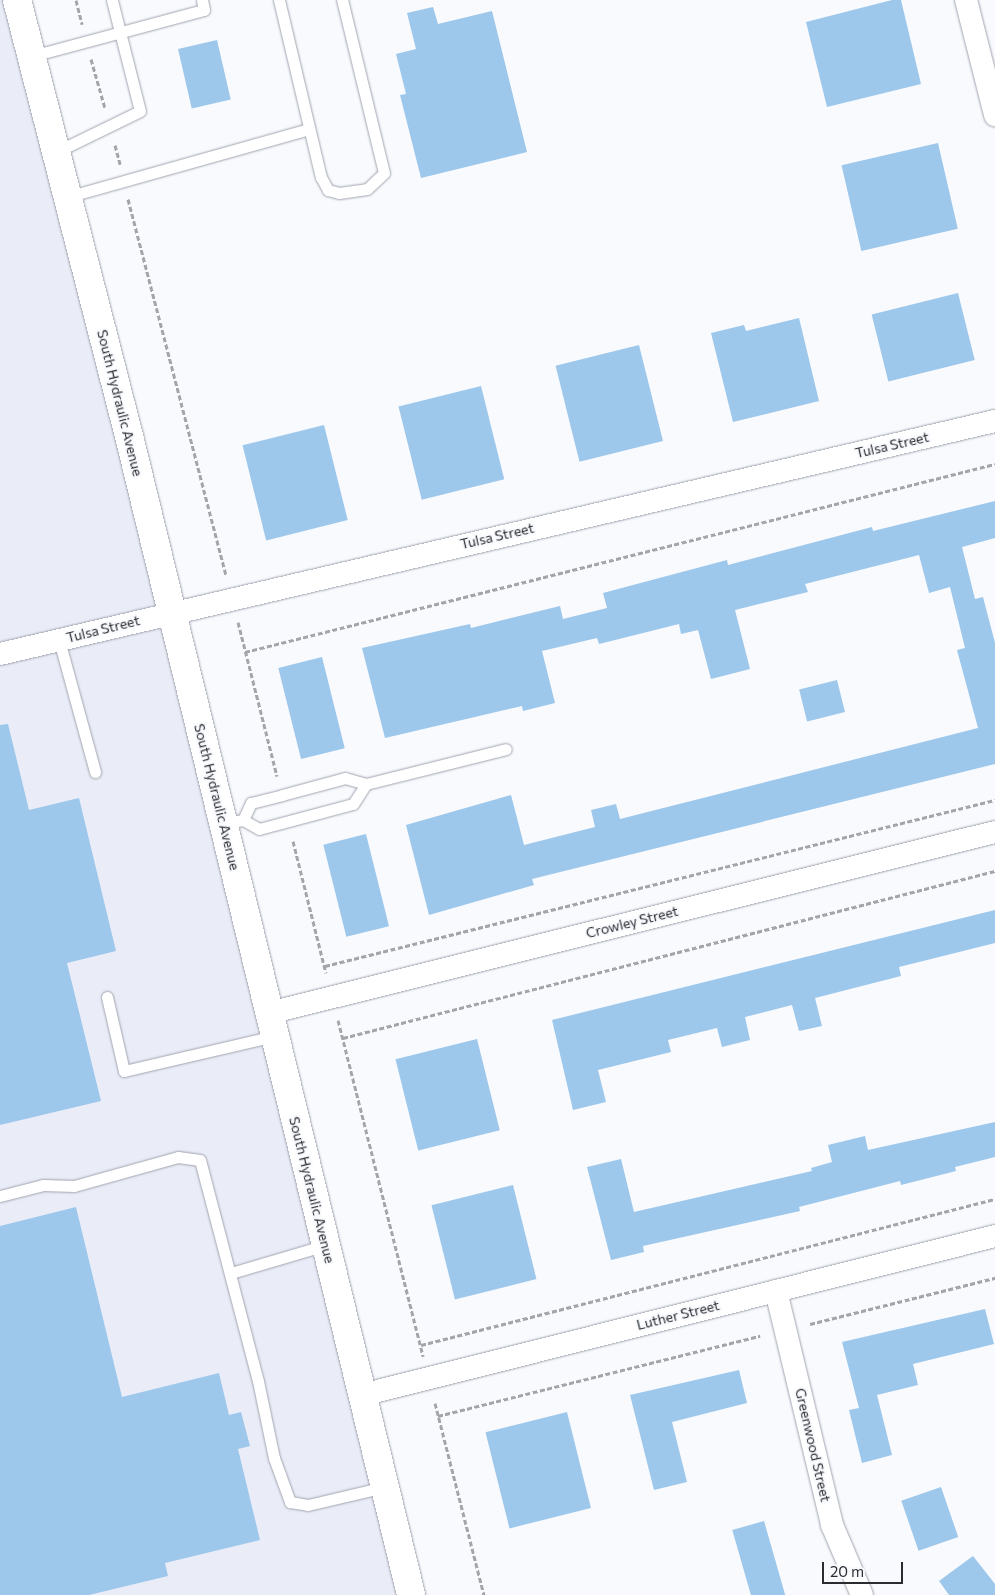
<!DOCTYPE html>
<style>
body{margin:0}
#map{position:relative;width:995px;height:1595px;overflow:hidden;background:#f8fafe;font-family:Commissioner,sans-serif}
div>[style]{position:absolute}
.built>*{inset:0;background:#eaedf8}
.building>*{inset:0;background:#9dc7eb;transform-origin:0 0}
.path>*{height:3px;margin-top:-1.5px;transform-origin:0;background:repeating-linear-gradient(90deg,#a3a5a9 0 5px,transparent 0 7.5px)}
.roads{filter:drop-shadow(0 0 1px #a1a4af) drop-shadow(0 0 1px #a1a4af)}
.lane>*{height:11px;margin:-5.5px;padding:0 5.5px;transform-origin:5.5px;border-radius:5.5px;background:#fff}
.street>*{height:22px;margin:-11px;padding:0 11px;transform-origin:11px;border-radius:11px;background:#fff}
.secondary>*{height:28px;margin:-14px;padding:0 14px;transform-origin:14px;border-radius:14px;background:#fff}
span{translate:-50% -50%;white-space:nowrap;text-align:center;line-height:1.15;-webkit-text-stroke:4px #f8fafe;paint-order:stroke}
.street-label{font-size:14px;color:#2a2c30}
.scale{position:absolute;left:822px;top:1562px;width:81px;height:22px;box-sizing:border-box;border:2px solid #2a2c30;border-top:0;padding-left:6px;font-size:15px;line-height:18px;white-space:nowrap;color:#2a2c30;-webkit-text-stroke:4px #f8fafe;paint-order:stroke}
</style>
<div id="map">
<div class="built">
<i style="clip-path:polygon(0 0,18px 0,415px 1595px,0 1595px)"></i>
</div>
<div class="building">
<i style="clip-path:polygon(892px 0,901px 0,921px 84px,827px 107px,806px 22px)"></i>
<i style="clip-path:polygon(433px 7px,438px 24px,492px 11px,527px 152px,421px 178px,400px 95px,406px 94px,396px 54px,416px 49px,407px 13px)"></i>
<i style="left:217px;top:40px;width:61px;height:40px;rotate:77deg"></i>
<i style="left:938px;top:143px;width:88px;height:99px;rotate:77deg"></i>
<i style="left:958px;top:293px;width:69px;height:89px;rotate:76deg"></i>
<i style="clip-path:polygon(799px 318px,819px 401px,733px 422px,711px 333px,744px 325px,746px 331px)"></i>
<i style="left:639px;top:345px;width:99px;height:86px;rotate:76deg"></i>
<i style="left:481px;top:386px;width:96px;height:85px;rotate:76deg"></i>
<i style="left:324px;top:425px;width:98px;height:84px;rotate:76deg"></i>
<i style="clip-path:polygon(995px 501px,995px 538px,962px 547px,975px 599px,983px 597px,995px 643px,995px 764px,532px 879px,534px 885px,429px 915px,406px 825px,511px 795px,524px 845px,595px 827px,591px 810px,616px 804px,620px 819px,978px 728px,957px 650px,965px 648px,950px 587px,929px 593px,919px 555px,805px 584px,808px 592px,735px 610px,750px 669px,711px 679px,698px 630px,681px 634px,679px 624px,599px 644px,597px 638px,542px 651px,555px 703px,523px 711px,522px 706px,385px 738px,362px 648px,470px 624px,471px 628px,560px 606px,563px 619px,607px 608px,603px 593px,727px 560px,728px 565px,872px 527px,873px 531px)"></i>
<i style="left:322px;top:657px;width:94px;height:45px;rotate:76deg"></i>
<i style="left:837px;top:680px;width:33px;height:39px;rotate:76deg"></i>
<i style="clip-path:polygon(8px 724px,29px 810px,79px 798px,116px 951px,67px 963px,101px 1101px,0 1125px,0 725px)"></i>
<i style="left:366px;top:834px;width:95px;height:44px;rotate:76deg"></i>
<i style="clip-path:polygon(995px 910px,995px 943px,899px 967px,901px 976px,815px 998px,822px 1026px,799px 1031px,792px 1005px,745px 1017px,750px 1040px,722px 1047px,717px 1028px,668px 1040px,671px 1052px,598px 1070px,606px 1102px,573px 1110px,552px 1020px)"></i>
<i style="left:477px;top:1039px;width:94px;height:84px;rotate:76deg"></i>
<i style="clip-path:polygon(995px 1122px,995px 1157px,955px 1167px,956px 1171px,901px 1185px,900px 1181px,799px 1207px,800px 1211px,643px 1246px,644px 1252px,611px 1260px,587px 1167px,621px 1159px,634px 1212px,812px 1171px,811px 1168px,832px 1162px,828px 1145px,865px 1136px,868px 1150px)"></i>
<i style="left:513px;top:1185px;width:97px;height:84px;rotate:76deg"></i>
<i style="clip-path:polygon(76px 1207px,122px 1397px,219px 1373px,229px 1415px,241px 1412px,250px 1446px,238px 1449px,260px 1540px,165px 1563px,168px 1576px,89px 1595px,0 1595px,0 1226px)"></i>
<i style="clip-path:polygon(985px 1309px,994px 1344px,913px 1364px,918px 1385px,877px 1395px,892px 1455px,862px 1463px,849px 1410px,859px 1408px,842px 1342px)"></i>
<i style="clip-path:polygon(739px 1370px,747px 1403px,672px 1422px,687px 1482px,654px 1490px,630px 1395px)"></i>
<i style="left:567px;top:1412px;width:99px;height:84px;rotate:76deg"></i>
<i style="left:941px;top:1487px;width:53px;height:42px;rotate:71deg"></i>
<i style="left:764px;top:1521px;width:77px;height:33px;rotate:74deg"></i>
<i style="clip-path:polygon(973px 1556px,995px 1584px,995px 1595px,949px 1595px,939px 1581px)"></i>
</div>
<div class="path">
<i style="left:76px;top:0;width:25px;rotate:76deg"></i>
<i style="left:91px;top:59px;width:51px;rotate:74.1deg"></i>
<i style="left:115px;top:145px;width:20px;rotate:75deg"></i>
<i style="left:128px;top:199px;width:389px;rotate:75.4deg"></i>
<i style="left:238px;top:622px;width:159px;rotate:75.8deg"></i>
<i style="left:245px;top:652px;width:773px;rotate:-14.07deg"></i>
<i style="left:293px;top:841px;width:136px;rotate:76deg"></i>
<i style="left:325px;top:966px;width:690px;rotate:-13.92deg"></i>
<i style="left:338px;top:1020px;width:347px;rotate:75.8deg"></i>
<i style="left:343px;top:1038px;width:673px;rotate:-14.37deg"></i>
<i style="left:810px;top:1324px;width:191px;rotate:-14deg"></i>
<i style="left:421px;top:1345px;width:592px;rotate:-14.27deg"></i>
<i style="left:435px;top:1403px;width:198px;rotate:75.7deg"></i>
<i style="left:438px;top:1416px;width:332px;rotate:-14deg"></i>
</div>
<div class="roads">
<div class="lane">
<i style="left:279px;top:0;width:182px;rotate:76.7deg"></i>
<i style="left:321px;top:177px;width:15px;rotate:62deg"></i>
<i style="left:328px;top:190px;width:11px;rotate:15deg"></i>
<i style="left:339px;top:193px;width:28px;rotate:-8deg"></i>
<i style="left:367px;top:189px;width:23px;rotate:-43deg"></i>
<i style="left:384px;top:173px;width:178px;rotate:-103.6deg"></i>
<i style="left:32px;top:56px;width:178px;rotate:-15deg"></i>
<i style="left:204px;top:10px;width:10px;rotate:-101deg"></i>
<i style="left:56px;top:152px;width:93px;rotate:-26deg"></i>
<i style="left:140px;top:111px;width:114px;rotate:-104.2deg"></i>
<i style="left:67px;top:197px;width:251px;rotate:-15.7deg"></i>
<i style="left:59px;top:640px;width:137px;rotate:74.7deg"></i>
<i style="left:243px;top:820px;width:19px;rotate:-65deg"></i>
<i style="left:251px;top:803px;width:32px;rotate:-14deg"></i>
<i style="left:282px;top:795px;width:65px;rotate:-15.1deg"></i>
<i style="left:345px;top:778px;width:22px;rotate:16deg"></i>
<i style="left:366px;top:784px;width:144px;rotate:-14deg"></i>
<i style="left:237px;top:821px;width:6px;rotate:-9deg"></i>
<i style="left:243px;top:820px;width:18px;rotate:29deg"></i>
<i style="left:259px;top:829px;width:97px;rotate:-14.9deg"></i>
<i style="left:353px;top:804px;width:24px;rotate:-57deg"></i>
<i style="left:107px;top:997px;width:76px;rotate:77.1deg"></i>
<i style="left:124px;top:1071px;width:155px;rotate:-13.1deg"></i>
<i style="left:0;top:1196px;width:44px;rotate:-14.3deg"></i>
<i style="left:43px;top:1185px;width:31px;rotate:2deg"></i>
<i style="left:74px;top:1186px;width:108px;rotate:-15.6deg"></i>
<i style="left:178px;top:1157px;width:22px;rotate:8deg"></i>
<i style="left:200px;top:1160px;width:228px;rotate:75.3deg"></i>
<i style="left:258px;top:1381px;width:79px;rotate:78.3deg"></i>
<i style="left:274px;top:1458px;width:47px;rotate:70deg"></i>
<i style="left:290px;top:1502px;width:18px;rotate:9deg"></i>
<i style="left:308px;top:1505px;width:78px;rotate:-13.3deg"></i>
<i style="left:231px;top:1273px;width:99px;rotate:-16.4deg"></i>
</div>
<div class="street">
<i style="left:966px;top:0;width:119px;rotate:75.8deg"></i>
<i style="left:0;top:654px;width:1022px;rotate:-13.18deg"></i>
<i style="left:269px;top:1013px;width:748px;rotate:-14deg"></i>
<i style="left:776px;top:1291px;width:241px;rotate:76.5deg"></i>
<i style="left:832px;top:1525px;width:76px;rotate:66.8deg"></i>
<i style="left:362px;top:1395px;width:653px;rotate:-14.1deg"></i>
</div>
<div class="secondary">
<i style="left:17px;top:0;width:450px;rotate:75.6deg"></i>
<i style="left:129px;top:436px;width:1193px;rotate:76.32deg"></i>
</div>
</div>
<div class="street-label">
<span style="left:120px;top:403px;rotate:76deg">South Hydraulic Avenue</span>
<span style="left:892px;top:445px;rotate:-13deg">Tulsa Street</span>
<span style="left:497px;top:536px;rotate:-13deg">Tulsa Street</span>
<span style="left:103px;top:629px;rotate:-14deg">Tulsa Street</span>
<span style="left:217px;top:797px;rotate:76deg">South Hydraulic Avenue</span>
<span style="left:632px;top:922px;rotate:-14deg">Crowley Street</span>
<span style="left:312px;top:1190px;rotate:76deg">South Hydraulic Avenue</span>
<span style="left:678px;top:1315px;rotate:-14deg">Luther Street</span>
<span style="left:813px;top:1445px;rotate:77deg">Greenwood Street</span>
</div>
<div class="scale">20 m</div>
</div>
